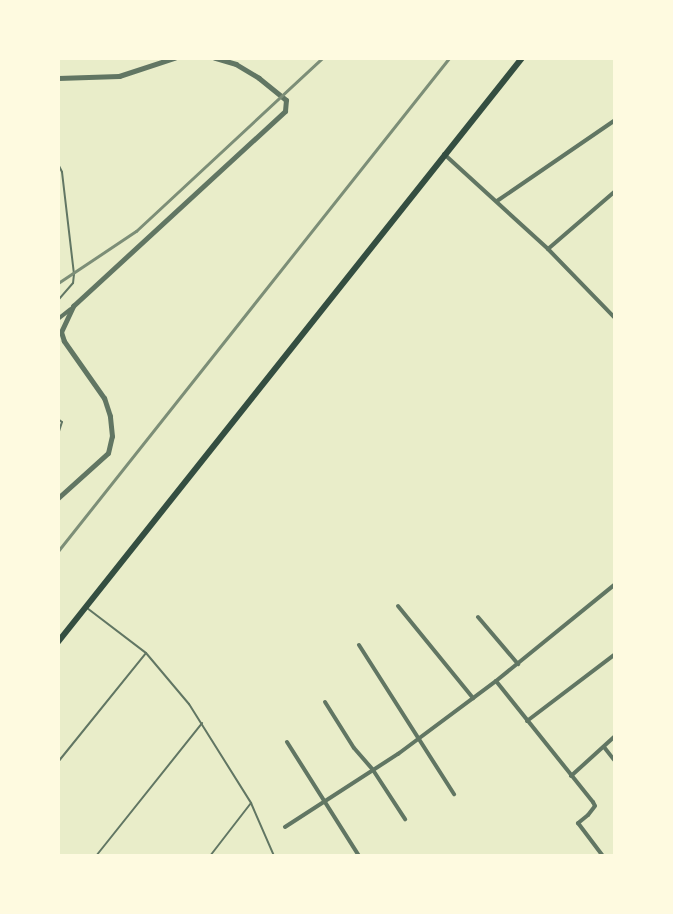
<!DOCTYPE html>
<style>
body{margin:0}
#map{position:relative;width:673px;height:914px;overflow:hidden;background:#e9edc9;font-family:"Source Sans 3",sans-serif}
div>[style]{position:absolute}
.service>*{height:2px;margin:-1px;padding:0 1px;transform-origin:1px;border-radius:1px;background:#617663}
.minor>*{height:4px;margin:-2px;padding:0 2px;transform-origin:2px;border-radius:2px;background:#617663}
.tertiary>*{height:5px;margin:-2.5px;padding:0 2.5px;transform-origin:2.5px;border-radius:2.5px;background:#617663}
.secondary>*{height:6px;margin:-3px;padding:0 3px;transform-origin:3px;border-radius:3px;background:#344e41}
.rail>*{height:3px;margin:-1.5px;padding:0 1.5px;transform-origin:1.5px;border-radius:1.5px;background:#7c8e77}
span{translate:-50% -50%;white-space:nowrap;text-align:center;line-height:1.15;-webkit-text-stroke:4.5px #fefae0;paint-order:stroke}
.frame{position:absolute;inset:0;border:60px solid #fefae0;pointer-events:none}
</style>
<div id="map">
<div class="service">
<i style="left:58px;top:164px;width:9px;rotate:63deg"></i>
<i style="left:62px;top:172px;width:103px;rotate:83.3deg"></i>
<i style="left:74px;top:274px;width:9px;rotate:96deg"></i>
<i style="left:73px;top:283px;width:23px;rotate:131deg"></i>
<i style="left:58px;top:419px;width:5px;rotate:37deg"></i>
<i style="left:62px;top:422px;width:13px;rotate:108deg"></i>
<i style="left:87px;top:608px;width:74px;rotate:37.3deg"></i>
<i style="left:146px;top:653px;width:67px;rotate:49.9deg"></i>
<i style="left:189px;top:704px;width:117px;rotate:57.9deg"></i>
<i style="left:251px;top:803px;width:58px;rotate:66.5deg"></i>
<i style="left:58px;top:762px;width:140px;rotate:-51.1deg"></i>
<i style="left:96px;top:856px;width:170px;rotate:-51.4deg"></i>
<i style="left:210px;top:856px;width:67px;rotate:-52.3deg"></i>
</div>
<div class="minor">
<i style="left:444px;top:154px;width:141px;rotate:42.4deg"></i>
<i style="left:548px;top:249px;width:95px;rotate:45.9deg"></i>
<i style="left:497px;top:201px;width:142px;rotate:-34.4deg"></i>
<i style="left:548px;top:249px;width:87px;rotate:-40.8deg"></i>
<i style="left:58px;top:319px;width:16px;rotate:-38deg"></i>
<i style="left:398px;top:606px;width:119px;rotate:50.8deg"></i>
<i style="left:478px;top:617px;width:62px;rotate:49.6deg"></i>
<i style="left:359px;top:645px;width:177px;rotate:57.5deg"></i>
<i style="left:496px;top:681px;width:155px;rotate:51.3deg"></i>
<i style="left:593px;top:802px;width:4px;rotate:63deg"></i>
<i style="left:595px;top:806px;width:11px;rotate:128deg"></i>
<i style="left:588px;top:815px;width:13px;rotate:141deg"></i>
<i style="left:578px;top:823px;width:41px;rotate:52.9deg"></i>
<i style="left:325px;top:702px;width:54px;rotate:57.8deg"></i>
<i style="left:354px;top:748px;width:29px;rotate:49deg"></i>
<i style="left:373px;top:770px;width:59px;rotate:56.9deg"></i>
<i style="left:527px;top:721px;width:109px;rotate:-37.2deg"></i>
<i style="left:287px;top:742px;width:135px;rotate:57.7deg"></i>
<i style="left:604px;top:747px;width:16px;rotate:52deg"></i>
<i style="left:571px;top:776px;width:58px;rotate:-42.2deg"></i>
<i style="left:285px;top:827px;width:135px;rotate:-32.9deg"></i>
<i style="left:398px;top:754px;width:122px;rotate:-36.7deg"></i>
<i style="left:496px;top:681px;width:152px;rotate:-39.1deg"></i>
</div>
<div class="tertiary">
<i style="left:58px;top:78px;width:61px;rotate:-1.9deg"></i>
<i style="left:119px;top:76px;width:58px;rotate:-18.1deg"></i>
<i style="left:58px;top:498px;width:67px;rotate:-42deg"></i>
<i style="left:108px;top:453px;width:17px;rotate:-77deg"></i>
<i style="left:112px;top:436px;width:20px;rotate:-96deg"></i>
<i style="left:110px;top:416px;width:19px;rotate:-108deg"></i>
<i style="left:104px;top:398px;width:70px;rotate:-125.1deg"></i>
<i style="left:64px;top:341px;width:9px;rotate:-108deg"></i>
<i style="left:61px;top:332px;width:29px;rotate:-65deg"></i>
<i style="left:73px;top:306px;width:288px;rotate:-42.6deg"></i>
<i style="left:285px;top:111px;width:11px;rotate:-85deg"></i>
<i style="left:286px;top:100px;width:35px;rotate:-141deg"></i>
<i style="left:259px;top:78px;width:27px;rotate:-149deg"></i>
<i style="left:236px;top:64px;width:22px;rotate:-164deg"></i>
</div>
<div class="secondary">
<i style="left:58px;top:642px;width:746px;rotate:-51.53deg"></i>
</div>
<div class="rail">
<i style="left:58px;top:283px;width:94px;rotate:-33.7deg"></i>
<i style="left:136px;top:231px;width:254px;rotate:-42.9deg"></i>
<i style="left:58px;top:551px;width:629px;rotate:-51.58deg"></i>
</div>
<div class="frame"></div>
</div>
